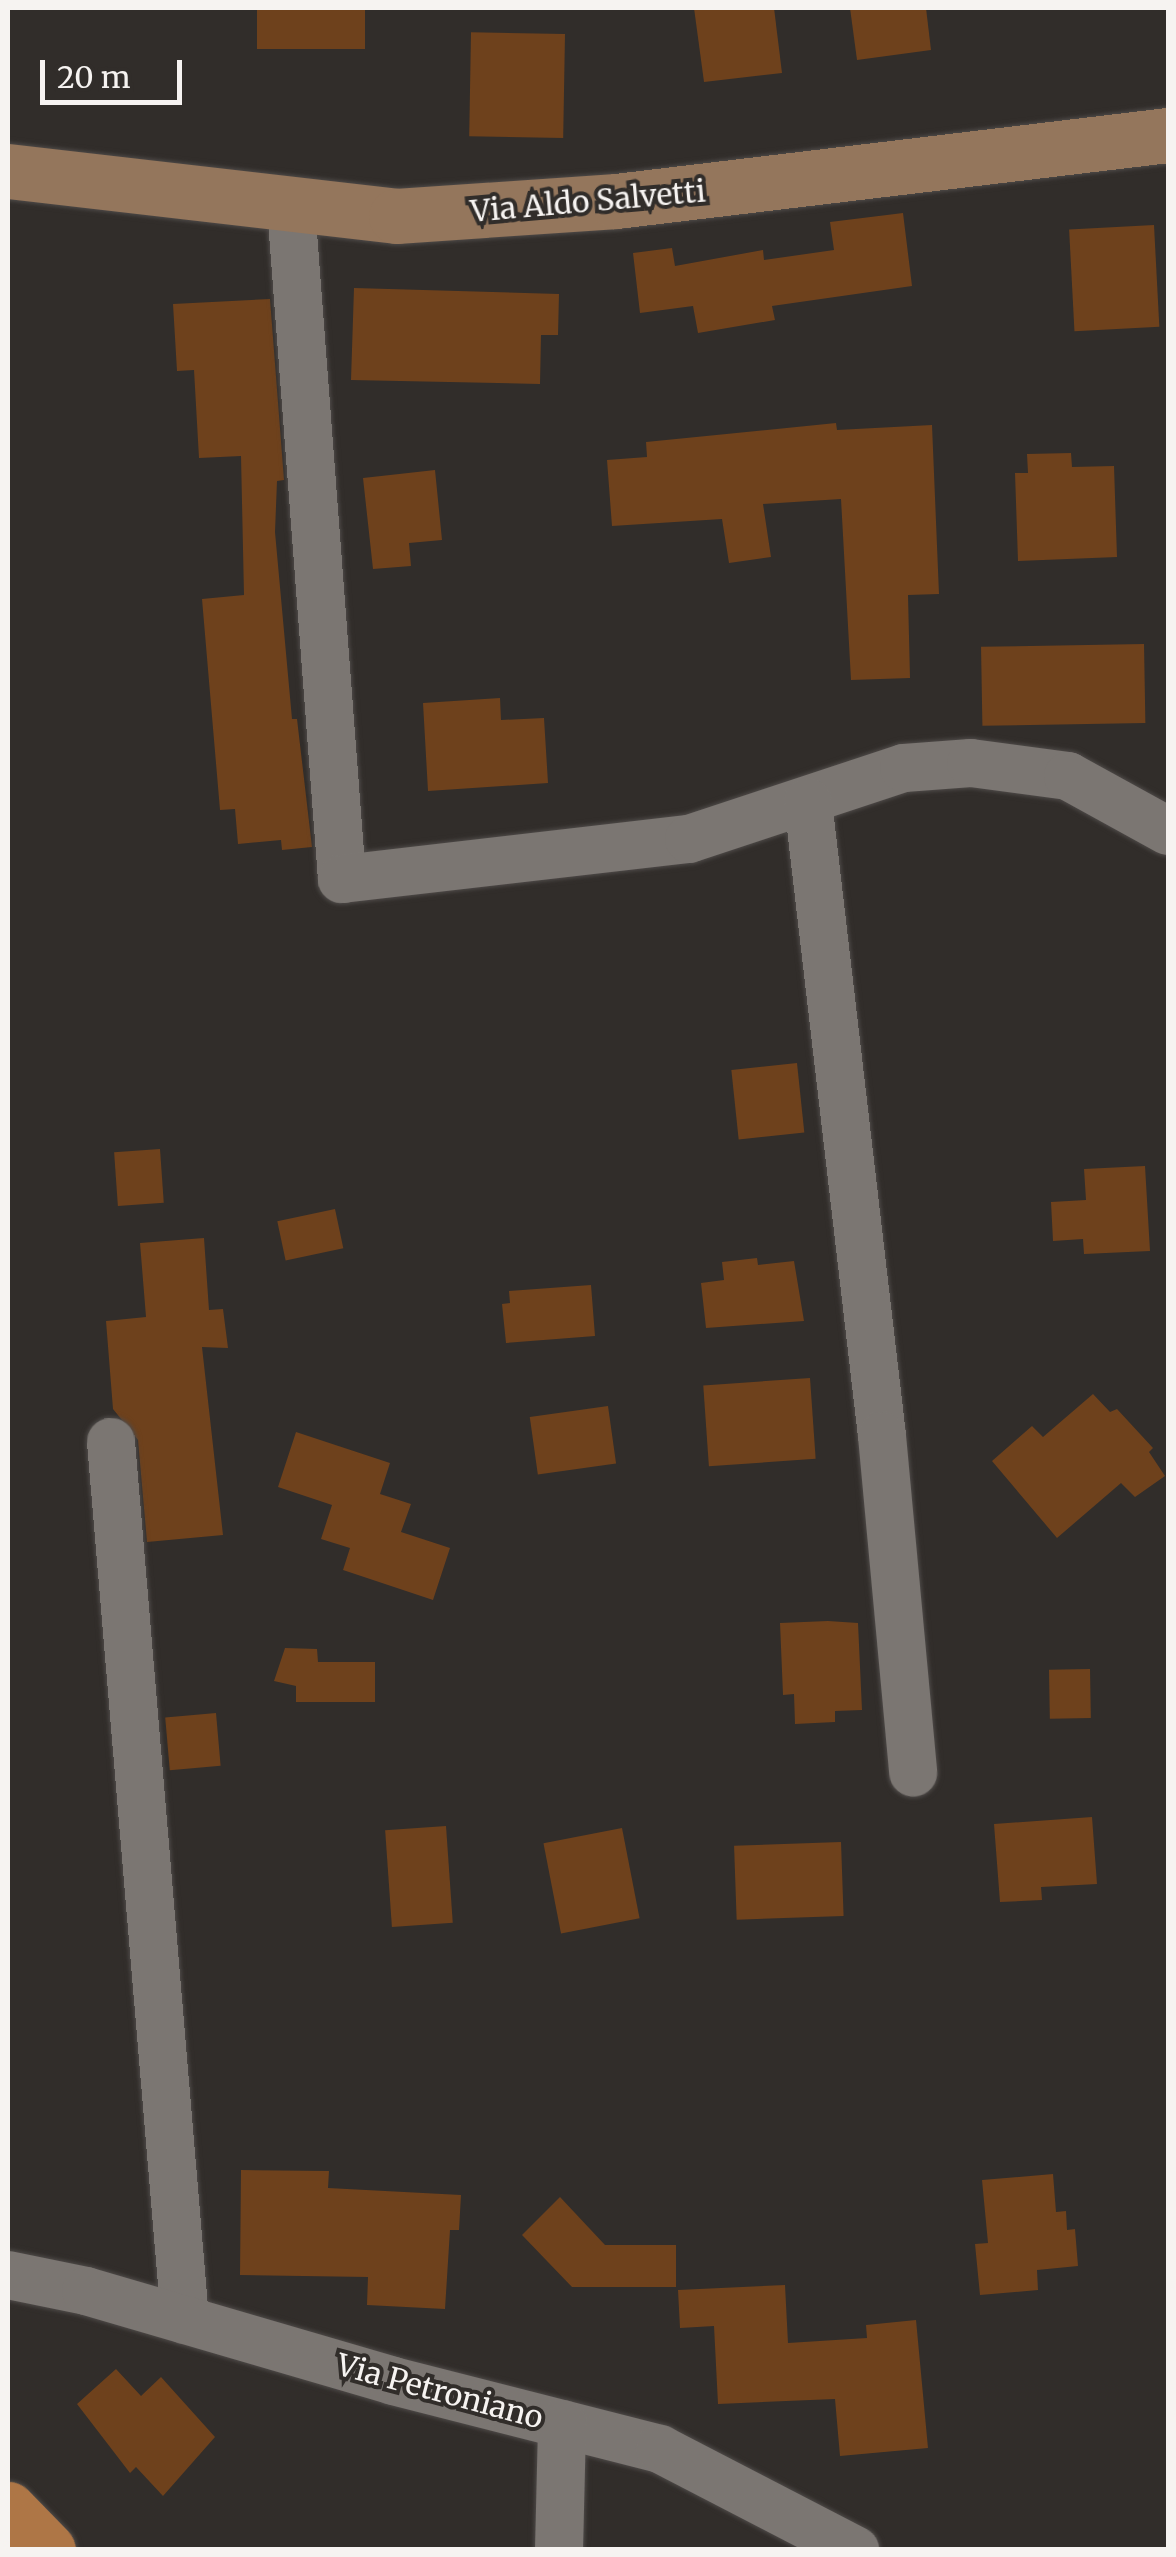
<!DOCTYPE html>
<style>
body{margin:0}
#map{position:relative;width:1176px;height:2557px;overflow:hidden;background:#312d2a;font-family:Merriweather,serif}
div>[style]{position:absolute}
.building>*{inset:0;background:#6e411c;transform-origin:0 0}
.roads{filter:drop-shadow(0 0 2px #4e4a48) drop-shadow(0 0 2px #4e4a48)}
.street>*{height:48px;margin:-24px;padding:0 24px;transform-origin:24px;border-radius:24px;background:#7b7672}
.secondary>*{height:55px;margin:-27.5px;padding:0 27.5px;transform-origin:27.5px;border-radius:27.5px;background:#94765c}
.primary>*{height:55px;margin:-27.5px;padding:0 27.5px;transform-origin:27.5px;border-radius:27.5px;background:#ae7646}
span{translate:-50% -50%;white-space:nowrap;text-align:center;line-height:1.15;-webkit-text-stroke:8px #312d2a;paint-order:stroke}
.street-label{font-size:30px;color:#f6f3f1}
.frame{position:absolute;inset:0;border:10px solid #f6f3f1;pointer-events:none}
.scale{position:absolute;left:40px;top:60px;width:142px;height:45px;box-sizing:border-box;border:5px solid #f6f3f1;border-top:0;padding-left:12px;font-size:30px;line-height:35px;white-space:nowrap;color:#f6f3f1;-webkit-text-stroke:8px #312d2a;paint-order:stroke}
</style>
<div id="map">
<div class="building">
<i style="left:257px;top:8px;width:108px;height:41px"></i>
<i style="clip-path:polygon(694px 8px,774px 8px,782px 73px,704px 82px)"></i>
<i style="clip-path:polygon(850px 8px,926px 8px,931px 50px,857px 60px)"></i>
<i style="left:565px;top:34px;width:104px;height:94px;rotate:91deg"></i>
<i style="clip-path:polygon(903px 213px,912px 286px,772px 306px,775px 320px,698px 333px,693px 306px,640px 313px,633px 253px,672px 248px,675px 266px,763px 250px,764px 260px,834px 250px,830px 222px)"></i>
<i style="left:1154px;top:225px;width:102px;height:85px;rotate:87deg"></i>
<i style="clip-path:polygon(354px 288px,559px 294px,558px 335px,541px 335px,540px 384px,351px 380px)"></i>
<i style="clip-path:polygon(270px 299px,284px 480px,277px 481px,275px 532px,292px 719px,297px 719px,312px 847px,282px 850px,281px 840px,238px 844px,235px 809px,220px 810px,202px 599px,244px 595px,241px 456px,199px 458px,194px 370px,177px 371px,173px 304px)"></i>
<i style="clip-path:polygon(836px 423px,837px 430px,932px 425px,939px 594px,908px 595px,910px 678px,851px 680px,841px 499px,763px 504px,771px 557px,729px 563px,722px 519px,612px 526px,607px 460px,647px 457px,646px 442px)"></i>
<i style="clip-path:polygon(1071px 453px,1072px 467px,1114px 466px,1117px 557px,1018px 561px,1015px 473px,1028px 473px,1027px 454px)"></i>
<i style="clip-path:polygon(435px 470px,442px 540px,409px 543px,411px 566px,373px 569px,363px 478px)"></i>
<i style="left:1144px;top:644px;width:79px;height:163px;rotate:89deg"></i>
<i style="clip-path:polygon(500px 698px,501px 720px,544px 718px,548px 783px,428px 791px,423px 703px)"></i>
<i style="left:797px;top:1063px;width:70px;height:66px;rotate:84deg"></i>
<i style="left:160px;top:1149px;width:54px;height:46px;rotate:86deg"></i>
<i style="clip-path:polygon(1145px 1166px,1150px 1251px,1084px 1254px,1083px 1239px,1053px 1241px,1051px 1202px,1086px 1200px,1084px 1169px)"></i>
<i style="left:335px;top:1209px;width:40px;height:59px;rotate:78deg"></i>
<i style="clip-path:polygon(204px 1238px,209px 1310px,223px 1309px,228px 1348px,202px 1347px,223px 1535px,147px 1542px,138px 1440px,113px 1409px,106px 1321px,146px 1317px,140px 1243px)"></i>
<i style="clip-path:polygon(757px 1258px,758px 1265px,794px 1261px,804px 1321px,706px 1328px,701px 1283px,724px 1280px,722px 1262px)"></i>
<i style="clip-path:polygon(591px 1285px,595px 1336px,506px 1343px,502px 1304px,510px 1303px,509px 1291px)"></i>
<i style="left:810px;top:1378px;width:81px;height:107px;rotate:86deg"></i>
<i style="clip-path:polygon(1093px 1394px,1110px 1412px,1117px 1409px,1153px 1448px,1149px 1452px,1165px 1476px,1135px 1497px,1121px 1483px,1057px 1538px,992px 1461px,1032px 1426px,1043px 1437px)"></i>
<i style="left:608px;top:1406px;width:58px;height:79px;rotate:82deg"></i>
<i style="clip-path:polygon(296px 1432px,390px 1463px,380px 1494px,411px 1504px,401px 1532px,450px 1548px,433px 1600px,343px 1570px,350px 1548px,321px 1539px,332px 1505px,278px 1487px)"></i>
<i style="clip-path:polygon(828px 1621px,858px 1623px,862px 1710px,835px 1711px,835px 1722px,795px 1724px,794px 1694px,783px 1695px,780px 1623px)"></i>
<i style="clip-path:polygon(285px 1648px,317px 1649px,318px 1662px,375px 1662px,375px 1702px,296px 1702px,296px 1686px,274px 1681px)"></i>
<i style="left:1090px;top:1669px;width:49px;height:41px;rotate:89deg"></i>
<i style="left:216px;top:1713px;width:53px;height:51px;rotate:85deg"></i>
<i style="clip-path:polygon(1092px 1817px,1097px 1884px,1041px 1887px,1042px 1900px,1000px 1902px,994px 1824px)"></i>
<i style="left:446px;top:1826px;width:97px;height:61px;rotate:86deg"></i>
<i style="left:622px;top:1828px;width:92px;height:80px;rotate:79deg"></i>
<i style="left:841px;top:1842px;width:74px;height:107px;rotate:88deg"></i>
<i style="clip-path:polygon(241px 2170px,329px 2171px,328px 2188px,461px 2195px,459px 2230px,450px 2230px,445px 2309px,367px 2305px,368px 2277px,240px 2275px)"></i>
<i style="clip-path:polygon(1053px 2174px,1056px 2212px,1066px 2211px,1067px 2230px,1075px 2229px,1078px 2266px,1037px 2270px,1038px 2290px,980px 2295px,975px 2244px,988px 2243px,982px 2180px)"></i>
<i style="clip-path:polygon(560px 2197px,605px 2245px,676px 2245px,676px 2287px,572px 2287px,522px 2235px)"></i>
<i style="clip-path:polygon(785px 2285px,788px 2343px,867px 2338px,866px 2325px,916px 2320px,928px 2448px,840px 2456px,835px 2399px,718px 2404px,714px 2326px,680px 2328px,678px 2290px)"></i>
<i style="clip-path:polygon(116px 2369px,141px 2396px,161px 2377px,215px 2437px,163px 2496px,136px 2467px,130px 2473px,77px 2404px)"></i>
</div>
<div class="roads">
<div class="street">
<i style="left:291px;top:207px;width:674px;rotate:85.66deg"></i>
<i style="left:342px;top:879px;width:349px;rotate:-6.6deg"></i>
<i style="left:689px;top:839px;width:226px;rotate:-18.3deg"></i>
<i style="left:904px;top:768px;width:67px;rotate:-4.3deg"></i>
<i style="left:971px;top:763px;width:98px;rotate:7.6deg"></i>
<i style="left:1068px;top:776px;width:114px;rotate:28.8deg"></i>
<i style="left:808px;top:802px;width:638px;rotate:83.34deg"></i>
<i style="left:882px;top:1436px;width:338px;rotate:84.7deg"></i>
<i style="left:111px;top:1442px;width:881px;rotate:85.18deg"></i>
<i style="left:8px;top:2275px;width:80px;rotate:11.6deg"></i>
<i style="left:86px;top:2291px;width:320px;rotate:16.3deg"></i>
<i style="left:393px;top:2381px;width:276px;rotate:14.3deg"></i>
<i style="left:660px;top:2449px;width:220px;rotate:27.4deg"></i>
<i style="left:559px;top:2550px;width:126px;rotate:-88.6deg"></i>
</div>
<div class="secondary">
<i style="left:8px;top:171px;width:391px;rotate:6.6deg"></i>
<i style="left:396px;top:216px;width:221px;rotate:-3.9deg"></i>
<i style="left:616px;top:201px;width:556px;rotate:-6.82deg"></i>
</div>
<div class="primary">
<i style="left:8px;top:2509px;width:57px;rotate:45.7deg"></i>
</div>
</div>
<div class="street-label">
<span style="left:588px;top:201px;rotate:-5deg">Via Aldo Salvetti</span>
<span style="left:440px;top:2391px;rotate:15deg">Via Petroniano</span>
</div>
<div class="frame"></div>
<div class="scale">20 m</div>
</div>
